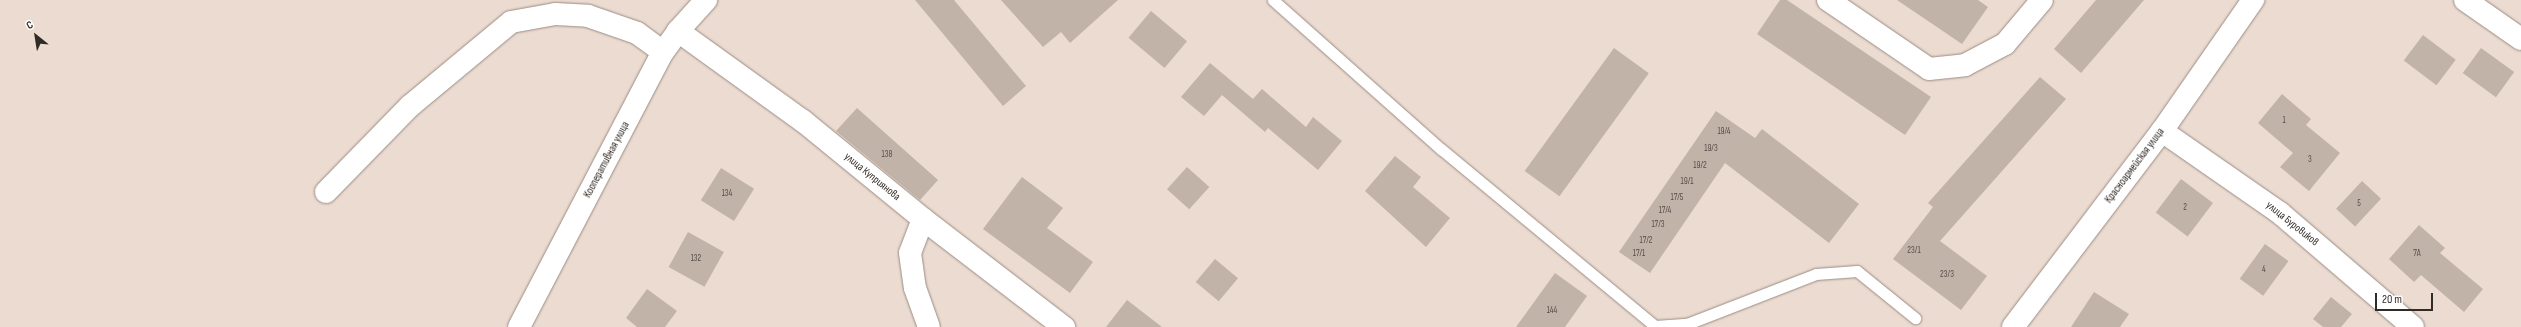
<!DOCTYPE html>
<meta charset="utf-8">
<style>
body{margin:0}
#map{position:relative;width:2521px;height:327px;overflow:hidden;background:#ebdbd0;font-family:"Sofia Sans Condensed",sans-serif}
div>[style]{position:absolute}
.building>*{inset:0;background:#c2b3a9;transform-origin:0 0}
.roads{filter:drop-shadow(0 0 1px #9b8c83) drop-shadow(0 0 1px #9b8c83)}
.lane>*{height:11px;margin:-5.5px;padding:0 5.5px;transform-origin:5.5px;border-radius:5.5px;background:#fff}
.street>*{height:22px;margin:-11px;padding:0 11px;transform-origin:11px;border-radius:11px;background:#fff}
.secondary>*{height:22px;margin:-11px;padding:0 11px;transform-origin:11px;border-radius:11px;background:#fff}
span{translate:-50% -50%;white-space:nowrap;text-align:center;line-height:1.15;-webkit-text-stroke:3px #fff;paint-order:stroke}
.number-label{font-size:9px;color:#554d48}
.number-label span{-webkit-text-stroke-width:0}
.street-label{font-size:11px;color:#312b27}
.north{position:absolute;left:16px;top:16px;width:40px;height:40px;-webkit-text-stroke:3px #fff;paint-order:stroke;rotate:330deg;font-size:11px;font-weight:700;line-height:16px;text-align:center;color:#312b27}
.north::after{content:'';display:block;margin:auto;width:14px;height:18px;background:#312b27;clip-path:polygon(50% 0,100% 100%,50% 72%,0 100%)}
.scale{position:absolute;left:2375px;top:293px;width:58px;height:18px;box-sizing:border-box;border:2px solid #312b27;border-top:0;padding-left:5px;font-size:12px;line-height:14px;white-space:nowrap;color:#312b27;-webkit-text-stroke:3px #fff;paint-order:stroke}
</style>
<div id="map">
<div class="building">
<i style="clip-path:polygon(915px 0,954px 0,1026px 86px,1003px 106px)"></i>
<i style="clip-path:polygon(1001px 0,1118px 0,1070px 43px,1061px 32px,1043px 47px)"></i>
<i style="clip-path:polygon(1780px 0,1787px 0,1931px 97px,1905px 135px,1757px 34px)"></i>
<i style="clip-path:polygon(1897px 0,1978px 0,1988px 7px,1962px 44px)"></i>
<i style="clip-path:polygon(2096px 0,2144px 0,2081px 73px,2054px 49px)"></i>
<i style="left:1151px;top:11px;width:47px;height:35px;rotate:40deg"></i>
<i style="left:2423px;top:35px;width:41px;height:32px;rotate:37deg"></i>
<i style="left:1614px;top:48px;width:43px;height:152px;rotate:36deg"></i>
<i style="left:2481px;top:48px;width:41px;height:31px;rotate:36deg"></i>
<i style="clip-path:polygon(1210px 63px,1253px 99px,1262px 89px,1306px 127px,1313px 117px,1342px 141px,1318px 170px,1268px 128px,1265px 132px,1222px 95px,1204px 116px,1181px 97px)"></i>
<i style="clip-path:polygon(2040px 77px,2066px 99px,1940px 241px,1987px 276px,1961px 310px,1893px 259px,1933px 207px,1928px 203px)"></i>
<i style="clip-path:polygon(2282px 94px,2311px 119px,2306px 125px,2340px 153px,2309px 191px,2280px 167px,2293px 153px,2258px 123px)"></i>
<i style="clip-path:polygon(857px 108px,938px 180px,920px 200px,836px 131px)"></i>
<i style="clip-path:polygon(1716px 111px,1755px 138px,1762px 129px,1859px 204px,1829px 243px,1725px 163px,1650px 273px,1619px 252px)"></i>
<i style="clip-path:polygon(1395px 156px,1421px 177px,1413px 187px,1450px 218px,1426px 247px,1365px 191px)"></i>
<i style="left:1187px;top:167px;width:30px;height:30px;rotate:42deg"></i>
<i style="left:721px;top:168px;width:39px;height:38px;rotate:32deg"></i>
<i style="clip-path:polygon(1022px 177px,1063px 208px,1047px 228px,1093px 262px,1070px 293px,983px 229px)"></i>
<i style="left:2181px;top:179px;width:40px;height:42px;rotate:37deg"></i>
<i style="left:2362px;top:181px;width:26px;height:38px;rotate:43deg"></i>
<i style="clip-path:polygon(2419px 225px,2445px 248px,2440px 253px,2483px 289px,2464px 312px,2421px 275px,2414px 282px,2389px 259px)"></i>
<i style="left:688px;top:232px;width:41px;height:40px;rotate:29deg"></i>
<i style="left:2265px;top:244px;width:29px;height:43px;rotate:36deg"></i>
<i style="left:1215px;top:259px;width:30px;height:30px;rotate:40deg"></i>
<i style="clip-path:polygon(1555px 273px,1587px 296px,1565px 327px,1516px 327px)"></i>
<i style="clip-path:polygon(647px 289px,677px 311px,665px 327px,637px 327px,626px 318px)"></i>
<i style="clip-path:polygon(2094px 292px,2129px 314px,2120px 327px,2071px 327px)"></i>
<i style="clip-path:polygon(2331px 297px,2352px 314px,2341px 327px,2323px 327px,2313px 319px)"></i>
<i style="clip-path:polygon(1127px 300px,1162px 327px,1106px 327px)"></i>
</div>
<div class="roads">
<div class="lane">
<i style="left:1273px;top:0;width:225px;rotate:41.6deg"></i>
<i style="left:1441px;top:149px;width:278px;rotate:39.6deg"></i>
<i style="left:1655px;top:326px;width:32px;rotate:-4deg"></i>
<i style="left:1687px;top:324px;width:138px;rotate:-21.2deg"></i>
<i style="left:1816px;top:274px;width:41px;rotate:-4.2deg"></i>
<i style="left:1857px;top:271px;width:75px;rotate:39deg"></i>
</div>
<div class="street">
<i style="left:1828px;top:0;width:122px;rotate:34.3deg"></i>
<i style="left:1929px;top:69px;width:36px;rotate:-6deg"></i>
<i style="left:1965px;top:65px;width:45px;rotate:-27.7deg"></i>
<i style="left:2005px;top:44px;width:57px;rotate:-49.9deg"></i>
<i style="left:2465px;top:0;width:68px;rotate:34.9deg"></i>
<i style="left:678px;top:31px;width:154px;rotate:35.8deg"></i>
<i style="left:803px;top:121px;width:155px;rotate:39.2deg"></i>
<i style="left:923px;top:219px;width:178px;rotate:37.5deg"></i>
<i style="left:2162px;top:131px;width:144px;rotate:34.8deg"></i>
<i style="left:2280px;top:213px;width:175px;rotate:40.6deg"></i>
<i style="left:326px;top:192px;width:120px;rotate:-45.7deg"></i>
<i style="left:410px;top:106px;width:131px;rotate:-39.7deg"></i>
<i style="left:511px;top:22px;width:45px;rotate:-10.3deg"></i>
<i style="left:555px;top:14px;width:33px;rotate:3deg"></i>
<i style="left:588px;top:16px;width:52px;rotate:19.1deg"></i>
<i style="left:637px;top:33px;width:32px;rotate:36deg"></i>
<i style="left:923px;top:219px;width:36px;rotate:111deg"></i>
<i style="left:910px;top:253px;width:35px;rotate:82deg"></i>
<i style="left:915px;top:288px;width:41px;rotate:70.3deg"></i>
<i style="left:2013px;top:327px;width:246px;rotate:-52.8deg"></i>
<i style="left:2162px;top:131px;width:160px;rotate:-55.2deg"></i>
</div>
<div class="secondary">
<i style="left:519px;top:327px;width:310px;rotate:-62.4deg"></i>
<i style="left:663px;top:52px;width:26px;rotate:-54deg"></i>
<i style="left:678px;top:31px;width:42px;rotate:-47.9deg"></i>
</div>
</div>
<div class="number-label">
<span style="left:2284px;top:121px">1</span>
<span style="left:1724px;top:132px">19/4</span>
<span style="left:1711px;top:149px">19/3</span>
<span style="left:887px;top:155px">138</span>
<span style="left:2310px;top:160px">3</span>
<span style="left:1700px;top:166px">19/2</span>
<span style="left:1687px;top:182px">19/1</span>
<span style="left:727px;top:194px">134</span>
<span style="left:1677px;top:198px">17/5</span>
<span style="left:2359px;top:204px">5</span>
<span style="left:2185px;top:208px">2</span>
<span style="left:1665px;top:211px">17/4</span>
<span style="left:1658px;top:225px">17/3</span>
<span style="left:1646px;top:241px">17/2</span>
<span style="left:1914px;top:251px">23/1</span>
<span style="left:1639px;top:254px">17/1</span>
<span style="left:2417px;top:254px">7А</span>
<span style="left:696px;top:259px">132</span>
<span style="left:2264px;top:270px">4</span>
<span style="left:1947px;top:275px">23/3</span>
<span style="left:1552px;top:311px">144</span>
</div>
<div class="street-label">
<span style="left:607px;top:160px;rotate:-62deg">Кооперативная улица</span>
<span style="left:2135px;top:166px;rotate:-53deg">Красноармейская улица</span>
<span style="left:872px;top:177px;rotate:39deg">улица Куприянова</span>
<span style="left:2292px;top:224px;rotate:39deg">улица Буровиков</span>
</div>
<div class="north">С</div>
<div class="scale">20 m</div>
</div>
